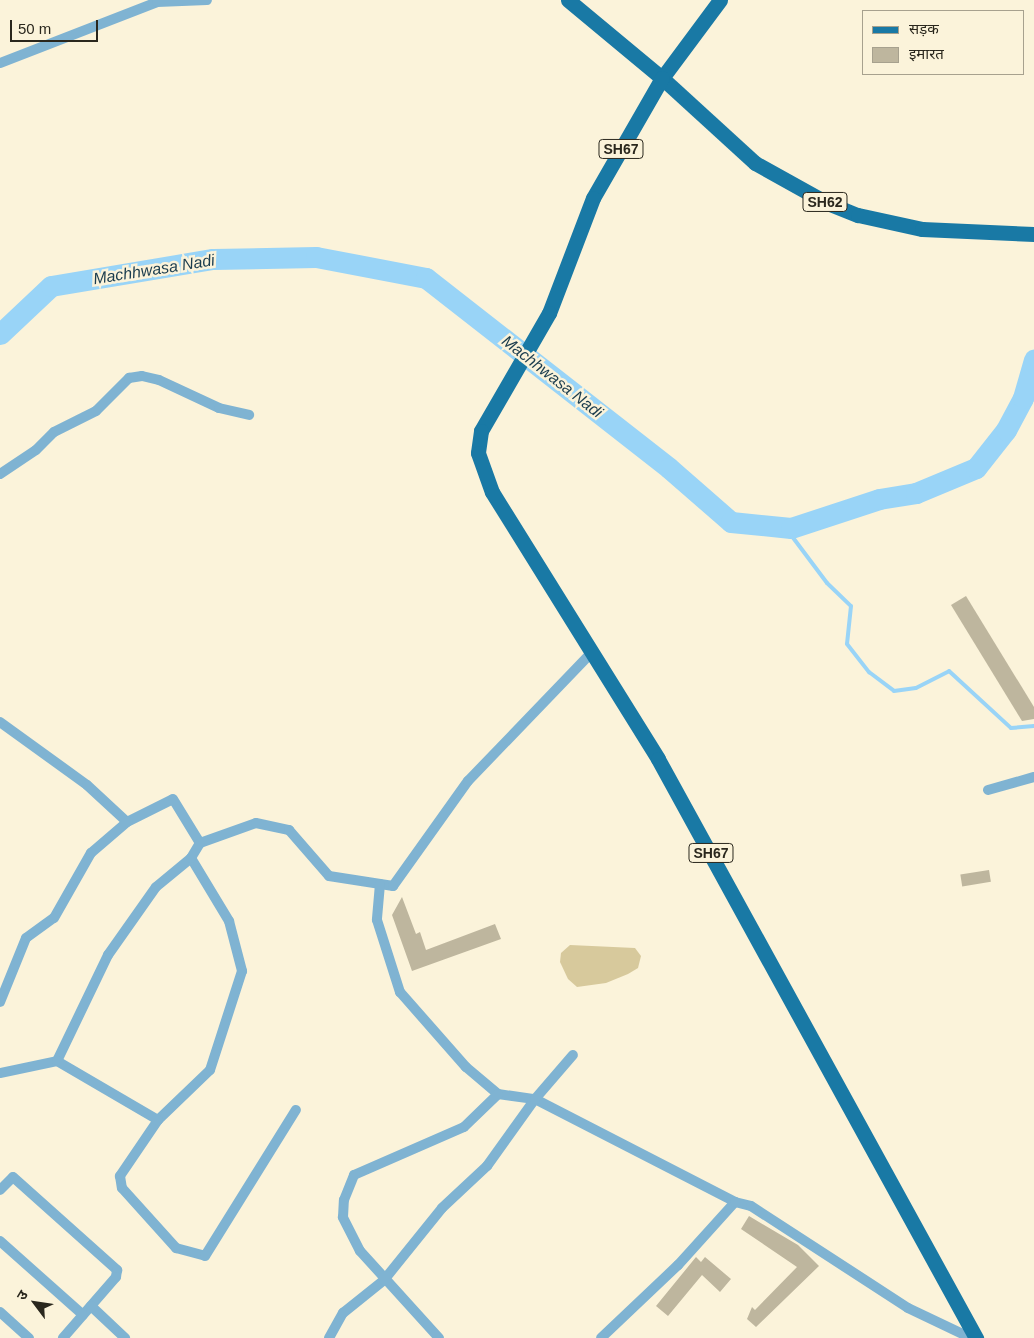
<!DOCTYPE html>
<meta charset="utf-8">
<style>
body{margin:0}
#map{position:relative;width:1034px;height:1338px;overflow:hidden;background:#fbf3da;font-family:Helvetica,"Noto Sans Devanagari",sans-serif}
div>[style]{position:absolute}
.green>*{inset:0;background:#d7c99c}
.stream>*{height:4px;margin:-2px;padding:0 2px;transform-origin:2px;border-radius:2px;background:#99d4f7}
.river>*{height:21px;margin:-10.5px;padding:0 10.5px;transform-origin:10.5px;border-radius:10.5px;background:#99d4f7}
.building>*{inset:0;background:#beb69e;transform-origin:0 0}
.street>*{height:10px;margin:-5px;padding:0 5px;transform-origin:5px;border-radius:5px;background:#7fb3d2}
.primary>*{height:15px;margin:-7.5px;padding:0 7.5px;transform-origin:7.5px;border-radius:7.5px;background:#1979a5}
span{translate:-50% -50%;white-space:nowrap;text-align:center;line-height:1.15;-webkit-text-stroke:5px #fbf3da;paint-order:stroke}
.shield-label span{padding:1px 4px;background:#fbf3da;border:1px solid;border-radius:4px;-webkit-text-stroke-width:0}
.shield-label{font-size:14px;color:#2a271d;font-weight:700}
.water-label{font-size:16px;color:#1a3c4e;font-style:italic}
.legend{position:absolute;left:862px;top:10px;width:162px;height:65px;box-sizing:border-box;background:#fbf3da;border:1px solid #a7a18e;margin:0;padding:6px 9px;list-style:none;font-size:15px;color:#2a271d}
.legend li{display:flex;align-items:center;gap:10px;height:25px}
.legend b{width:25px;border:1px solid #a7a18e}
.north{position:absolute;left:10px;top:1278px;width:50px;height:50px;-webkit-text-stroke:4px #fbf3da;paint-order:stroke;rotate:301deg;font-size:14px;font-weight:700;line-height:20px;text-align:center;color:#2a271d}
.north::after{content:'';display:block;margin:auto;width:18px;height:22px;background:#2a271d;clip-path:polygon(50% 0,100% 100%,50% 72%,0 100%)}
.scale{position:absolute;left:10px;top:20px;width:88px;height:22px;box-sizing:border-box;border:2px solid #2a271d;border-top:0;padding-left:6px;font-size:15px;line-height:18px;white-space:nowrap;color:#2a271d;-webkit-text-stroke:4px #fbf3da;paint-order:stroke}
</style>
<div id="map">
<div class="green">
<i style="clip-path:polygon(570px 945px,635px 948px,641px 956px,638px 968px,628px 974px,606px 983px,577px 987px,568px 979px,560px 962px,561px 953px)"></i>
</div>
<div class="stream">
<i style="left:785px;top:527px;width:70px;rotate:53.1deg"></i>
<i style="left:827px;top:583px;width:33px;rotate:44deg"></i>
<i style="left:851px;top:606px;width:38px;rotate:96deg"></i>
<i style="left:847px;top:644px;width:36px;rotate:52deg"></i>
<i style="left:869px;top:672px;width:31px;rotate:37deg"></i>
<i style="left:894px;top:691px;width:22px;rotate:-8deg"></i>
<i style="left:916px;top:688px;width:37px;rotate:-27deg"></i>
<i style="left:949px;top:671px;width:84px;rotate:42.6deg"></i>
<i style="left:1011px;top:728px;width:23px;rotate:-5deg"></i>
</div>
<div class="river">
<i style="left:0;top:334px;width:70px;rotate:-43.3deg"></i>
<i style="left:51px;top:286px;width:164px;rotate:-9.5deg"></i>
<i style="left:213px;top:259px;width:103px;rotate:-1.1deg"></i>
<i style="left:316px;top:257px;width:112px;rotate:10.8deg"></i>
<i style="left:426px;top:278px;width:308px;rotate:38deg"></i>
<i style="left:669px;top:468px;width:82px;rotate:41.1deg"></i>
<i style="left:731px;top:522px;width:60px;rotate:5.7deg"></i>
<i style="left:791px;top:528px;width:93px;rotate:-18.2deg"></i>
<i style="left:879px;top:499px;width:37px;rotate:-9deg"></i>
<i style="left:916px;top:493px;width:65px;rotate:-22.6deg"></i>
<i style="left:976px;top:468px;width:48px;rotate:-51.7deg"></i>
<i style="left:1006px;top:430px;width:36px;rotate:-62deg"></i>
<i style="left:1023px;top:398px;width:40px;rotate:-74deg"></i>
</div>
<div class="building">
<i style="clip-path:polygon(966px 596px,1034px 707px,1034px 719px,1022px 721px,951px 605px)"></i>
<i style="left:989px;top:870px;width:12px;height:29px;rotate:81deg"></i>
<i style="clip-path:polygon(402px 897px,416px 934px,420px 932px,426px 950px,495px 924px,501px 939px,412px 971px,392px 915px)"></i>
<i style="clip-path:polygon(749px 1216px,798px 1245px,819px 1266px,756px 1327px,747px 1319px,752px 1307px,755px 1310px,797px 1267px,741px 1229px)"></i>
<i style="clip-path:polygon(696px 1257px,701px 1262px,705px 1257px,731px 1279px,720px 1292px,702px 1275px,668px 1316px,656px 1306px)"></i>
</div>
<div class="street">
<i style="left:0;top:63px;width:168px;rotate:-21.2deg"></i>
<i style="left:157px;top:2px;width:50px;rotate:-2.3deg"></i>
<i style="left:0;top:474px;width:43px;rotate:-33.7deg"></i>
<i style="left:36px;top:450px;width:25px;rotate:-45deg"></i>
<i style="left:54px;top:432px;width:47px;rotate:-26.6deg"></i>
<i style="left:96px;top:411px;width:47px;rotate:-45deg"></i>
<i style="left:129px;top:378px;width:13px;rotate:-9deg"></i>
<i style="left:142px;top:376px;width:17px;rotate:13deg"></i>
<i style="left:159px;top:380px;width:66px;rotate:25deg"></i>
<i style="left:219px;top:408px;width:31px;rotate:13deg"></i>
<i style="left:0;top:722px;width:107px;rotate:35.9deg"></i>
<i style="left:87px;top:785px;width:54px;rotate:42.8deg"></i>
<i style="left:127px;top:822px;width:51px;rotate:-26.6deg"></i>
<i style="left:173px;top:799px;width:52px;rotate:58.5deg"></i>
<i style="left:200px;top:843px;width:59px;rotate:-19.7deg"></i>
<i style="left:256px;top:823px;width:34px;rotate:12deg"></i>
<i style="left:289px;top:830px;width:61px;rotate:49deg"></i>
<i style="left:329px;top:876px;width:65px;rotate:8.9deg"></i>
<i style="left:393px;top:886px;width:129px;rotate:-54.5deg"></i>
<i style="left:468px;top:781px;width:180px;rotate:-46.1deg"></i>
<i style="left:988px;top:790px;width:48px;rotate:-15.8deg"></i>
<i style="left:191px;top:858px;width:74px;rotate:58.9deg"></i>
<i style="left:229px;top:921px;width:52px;rotate:75.4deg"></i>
<i style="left:242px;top:971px;width:104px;rotate:107.9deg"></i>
<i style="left:210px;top:1070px;width:72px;rotate:136.1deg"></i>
<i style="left:158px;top:1120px;width:68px;rotate:124.2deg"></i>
<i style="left:120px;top:1176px;width:12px;rotate:81deg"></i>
<i style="left:122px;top:1188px;width:81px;rotate:48deg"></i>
<i style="left:176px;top:1248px;width:30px;rotate:15deg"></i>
<i style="left:205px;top:1256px;width:172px;rotate:-58.1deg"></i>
<i style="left:380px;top:884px;width:36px;rotate:95deg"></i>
<i style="left:377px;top:920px;width:76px;rotate:72.3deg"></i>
<i style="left:400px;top:992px;width:100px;rotate:48.7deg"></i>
<i style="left:466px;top:1067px;width:42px;rotate:40.2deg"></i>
<i style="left:498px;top:1094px;width:37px;rotate:8deg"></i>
<i style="left:535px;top:1099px;width:225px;rotate:27.2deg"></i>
<i style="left:735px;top:1202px;width:85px;rotate:132.1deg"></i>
<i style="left:678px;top:1265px;width:106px;rotate:136.5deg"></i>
<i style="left:0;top:1002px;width:69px;rotate:-67.9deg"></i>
<i style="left:26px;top:938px;width:34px;rotate:-36deg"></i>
<i style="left:54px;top:918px;width:75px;rotate:-60.4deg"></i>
<i style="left:91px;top:853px;width:48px;rotate:-40.7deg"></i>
<i style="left:57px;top:1061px;width:118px;rotate:-64.3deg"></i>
<i style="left:108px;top:955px;width:83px;rotate:-54.8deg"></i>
<i style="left:156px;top:887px;width:45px;rotate:-39.6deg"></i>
<i style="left:191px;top:858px;width:17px;rotate:-59deg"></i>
<i style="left:0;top:1073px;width:58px;rotate:-11.9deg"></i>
<i style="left:57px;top:1061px;width:117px;rotate:30.3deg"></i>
<i style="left:0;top:1190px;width:18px;rotate:-45deg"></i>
<i style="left:13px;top:1177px;width:140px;rotate:41.8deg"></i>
<i style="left:117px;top:1270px;width:7px;rotate:98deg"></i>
<i style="left:116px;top:1277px;width:81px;rotate:131deg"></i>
<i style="left:735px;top:1202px;width:16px;rotate:14deg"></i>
<i style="left:751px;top:1206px;width:187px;rotate:33deg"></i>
<i style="left:908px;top:1308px;width:70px;rotate:25.5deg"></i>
<i style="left:0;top:1241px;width:111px;rotate:41.7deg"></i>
<i style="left:91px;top:1306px;width:47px;rotate:43.3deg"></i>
<i style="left:0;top:1312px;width:39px;rotate:42deg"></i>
<i style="left:329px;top:1338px;width:29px;rotate:-61deg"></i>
<i style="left:343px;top:1313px;width:53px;rotate:-38.8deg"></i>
<i style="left:384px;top:1280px;width:92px;rotate:-51.1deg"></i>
<i style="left:442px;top:1208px;width:62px;rotate:-43deg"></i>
<i style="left:487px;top:1166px;width:82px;rotate:-54.4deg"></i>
<i style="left:535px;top:1099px;width:58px;rotate:-49.2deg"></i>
<i style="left:439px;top:1338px;width:118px;rotate:-132.2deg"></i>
<i style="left:360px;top:1251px;width:38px;rotate:-117deg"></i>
<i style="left:343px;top:1217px;width:17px;rotate:-87deg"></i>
<i style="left:344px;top:1200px;width:27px;rotate:-68deg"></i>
<i style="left:354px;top:1175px;width:120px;rotate:-23.6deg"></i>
<i style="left:464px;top:1127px;width:47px;rotate:-44.1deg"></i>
</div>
<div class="primary">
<i style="left:568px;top:0;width:122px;rotate:39.7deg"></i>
<i style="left:662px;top:78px;width:126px;rotate:42.4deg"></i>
<i style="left:755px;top:163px;width:80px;rotate:29.1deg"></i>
<i style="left:825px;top:202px;width:35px;rotate:22deg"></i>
<i style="left:858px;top:215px;width:66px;rotate:12.3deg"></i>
<i style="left:922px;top:229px;width:112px;rotate:2.6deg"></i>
<i style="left:720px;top:0;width:97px;rotate:126.6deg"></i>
<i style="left:662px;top:78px;width:138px;rotate:119.9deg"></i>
<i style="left:593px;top:198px;width:123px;rotate:110.9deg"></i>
<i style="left:549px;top:313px;width:136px;rotate:120deg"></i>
<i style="left:481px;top:431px;width:22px;rotate:98deg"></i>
<i style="left:478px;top:453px;width:41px;rotate:70.3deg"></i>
<i style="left:492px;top:492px;width:314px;rotate:58.1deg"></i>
<i style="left:658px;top:759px;width:661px;rotate:61.22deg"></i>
</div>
<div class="shield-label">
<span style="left:621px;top:149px">SH67</span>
<span style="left:825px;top:202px">SH62</span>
<span style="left:711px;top:853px">SH67</span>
</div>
<div class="water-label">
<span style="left:154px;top:270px;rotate:-9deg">Machhwasa Nadi</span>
<span style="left:552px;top:377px;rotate:38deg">Machhwasa Nadi</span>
</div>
<ul class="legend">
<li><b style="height:6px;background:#1979a5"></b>सड़क</li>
<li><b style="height:14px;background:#beb69e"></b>इमारत</li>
</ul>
<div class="north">उ</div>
<div class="scale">50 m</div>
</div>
